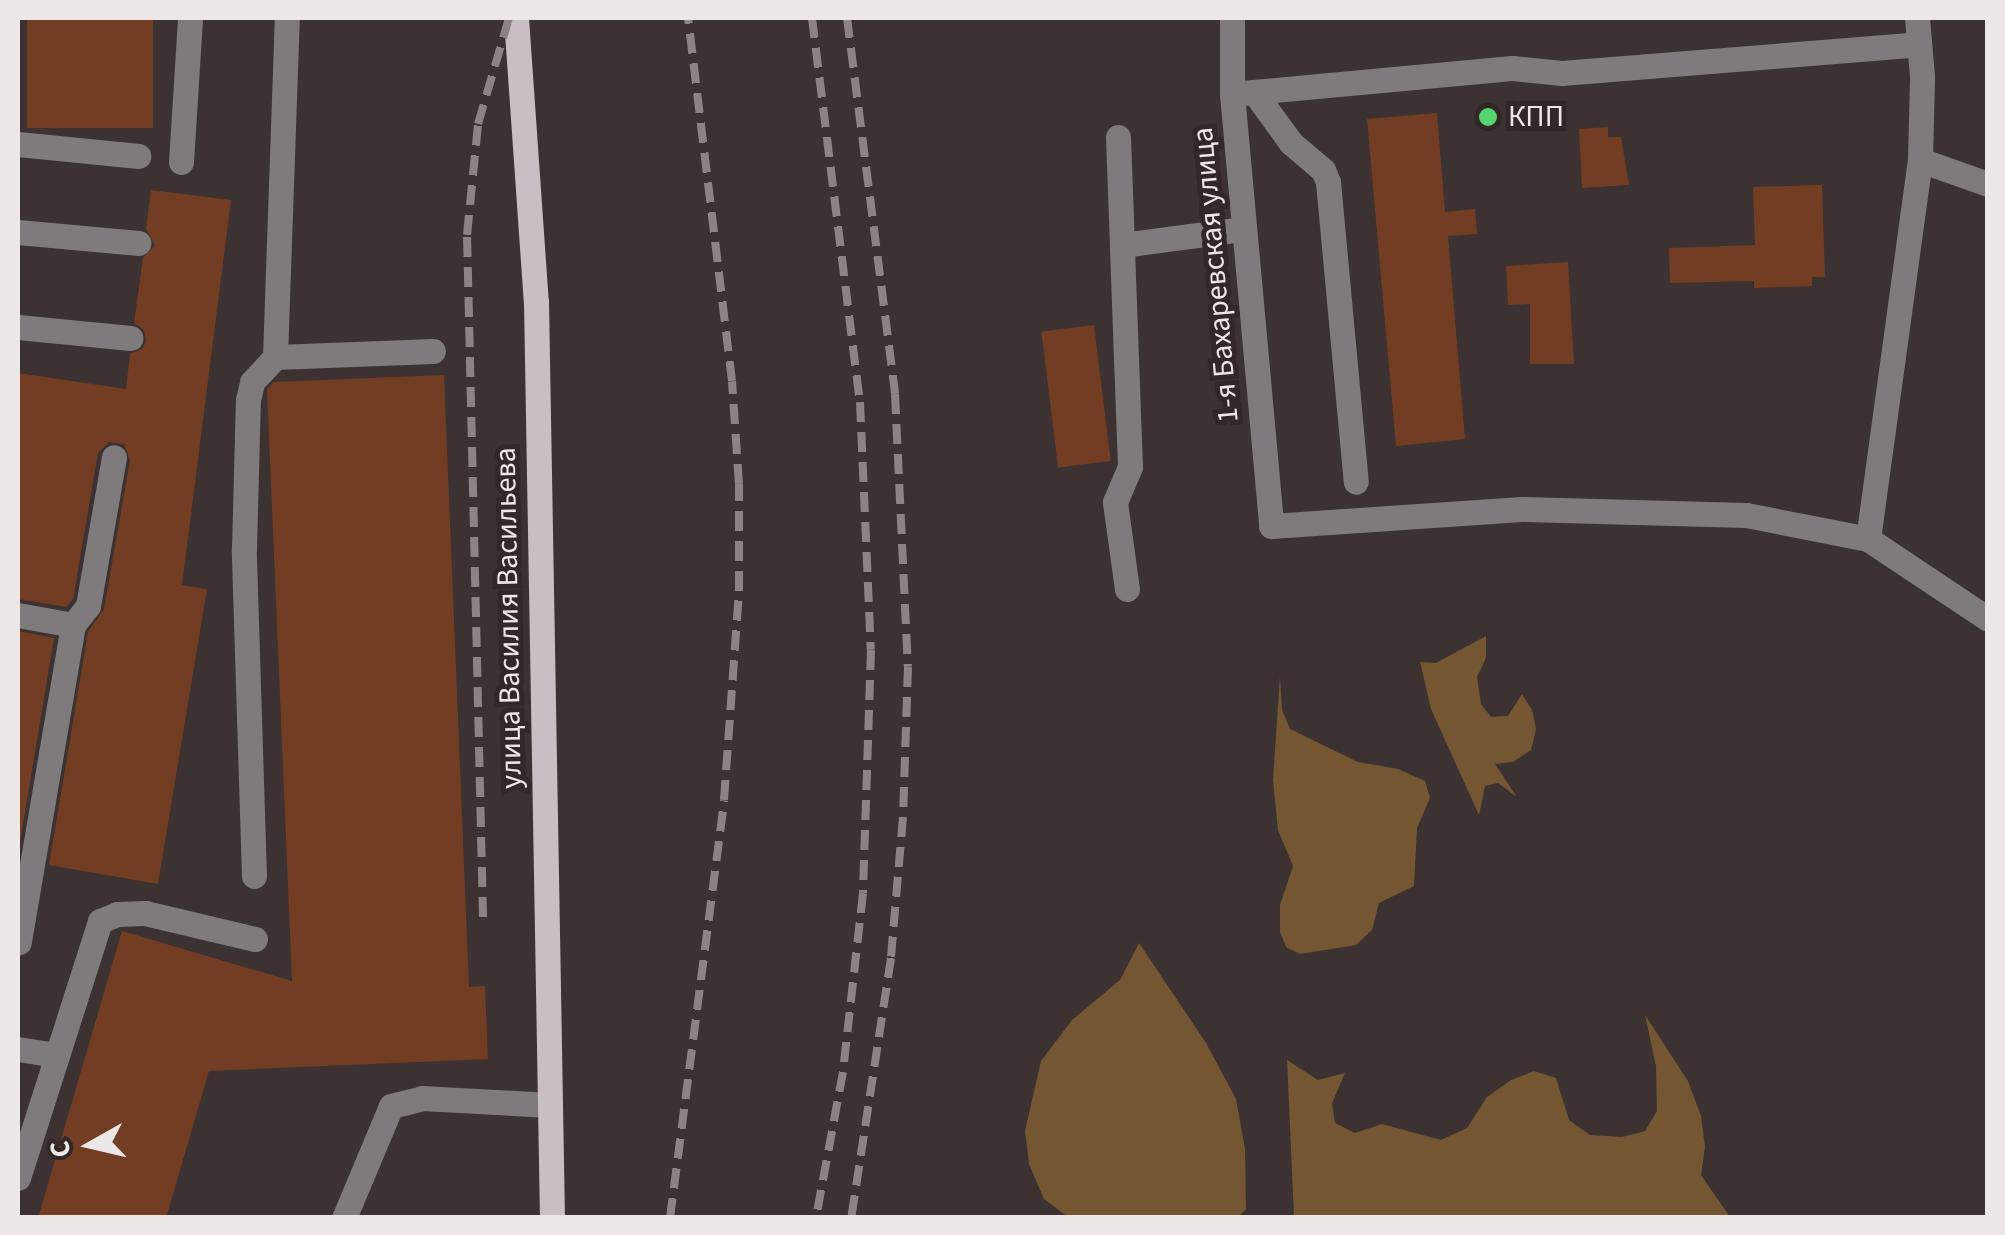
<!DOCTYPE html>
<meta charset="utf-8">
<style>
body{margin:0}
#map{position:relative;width:2005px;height:1235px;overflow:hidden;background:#3b3231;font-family:"Source Sans 3",sans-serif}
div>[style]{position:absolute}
.green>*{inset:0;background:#745633}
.building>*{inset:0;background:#733d24;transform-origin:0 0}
.minor>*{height:25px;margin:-12.5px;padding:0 12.5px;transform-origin:12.5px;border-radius:12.5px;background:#7f7a7c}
.major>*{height:25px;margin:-12.5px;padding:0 12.5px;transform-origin:12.5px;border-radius:12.5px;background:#c9bfc3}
.rail>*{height:8px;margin-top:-4px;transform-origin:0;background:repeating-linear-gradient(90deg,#8c8483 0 20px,transparent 0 30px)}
.dots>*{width:28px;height:28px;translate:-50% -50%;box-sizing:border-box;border:5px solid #312827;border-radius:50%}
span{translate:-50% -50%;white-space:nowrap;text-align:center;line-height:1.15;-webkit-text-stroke:10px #312827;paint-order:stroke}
.poi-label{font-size:30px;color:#ede7e6}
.left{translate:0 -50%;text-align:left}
.street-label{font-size:30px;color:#ede7e6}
.frame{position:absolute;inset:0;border:20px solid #ede7e6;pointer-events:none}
.north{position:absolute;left:40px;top:1095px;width:100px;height:100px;-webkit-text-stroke:8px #312827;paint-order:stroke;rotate:262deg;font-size:28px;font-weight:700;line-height:40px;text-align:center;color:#ede7e6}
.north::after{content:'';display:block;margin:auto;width:35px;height:45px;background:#ede7e6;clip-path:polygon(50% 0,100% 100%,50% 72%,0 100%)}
</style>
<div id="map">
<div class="green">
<i style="clip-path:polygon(1486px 636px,1486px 658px,1477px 677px,1481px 704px,1491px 717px,1508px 716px,1522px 694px,1532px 710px,1536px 729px,1531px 750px,1513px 762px,1495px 764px,1517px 797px,1498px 783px,1485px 786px,1479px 815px,1431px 709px,1420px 662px,1436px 663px)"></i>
<i style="clip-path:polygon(1280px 676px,1282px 710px,1290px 729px,1358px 762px,1398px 769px,1425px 781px,1430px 798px,1417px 828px,1414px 886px,1379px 903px,1372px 930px,1356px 945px,1300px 954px,1286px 947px,1280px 932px,1280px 905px,1293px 866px,1278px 830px,1273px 780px)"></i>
<i style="clip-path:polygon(1139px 943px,1206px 1043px,1236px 1099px,1245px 1149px,1246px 1209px,1238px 1217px,1068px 1217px,1044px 1199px,1029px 1164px,1025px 1131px,1041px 1061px,1072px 1020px,1120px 980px)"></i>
<i style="clip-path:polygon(1645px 1015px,1688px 1081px,1701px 1116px,1705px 1147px,1701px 1175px,1730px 1217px,1294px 1217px,1287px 1060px,1318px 1080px,1345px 1073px,1332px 1103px,1335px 1123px,1355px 1133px,1382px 1124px,1441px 1140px,1467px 1128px,1487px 1097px,1511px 1080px,1534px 1071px,1556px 1078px,1569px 1120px,1590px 1135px,1622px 1137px,1645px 1131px,1657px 1111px,1656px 1066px)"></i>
</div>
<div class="building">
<i style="left:27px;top:18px;width:126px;height:110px"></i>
<i style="clip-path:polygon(1437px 113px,1445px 212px,1475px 209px,1477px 234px,1448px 236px,1465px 439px,1396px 446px,1367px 119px)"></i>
<i style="clip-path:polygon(1608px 127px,1608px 137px,1621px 137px,1629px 185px,1582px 188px,1579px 129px)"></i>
<i style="clip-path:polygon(1822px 185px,1825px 277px,1812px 277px,1812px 286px,1754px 288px,1754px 281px,1670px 283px,1669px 248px,1755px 245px,1753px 187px)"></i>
<i style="clip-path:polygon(151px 190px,231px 200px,182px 585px,207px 589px,158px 884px,49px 865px,88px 632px,104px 609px,130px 460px,124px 444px,109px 442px,98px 453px,73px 599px,66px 607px,18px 599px,18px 373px,126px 389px,130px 354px,143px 348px,146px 341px,144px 330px,134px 323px,143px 258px,155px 245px,146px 229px)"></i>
<i style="clip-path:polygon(1568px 262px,1574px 364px,1530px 364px,1530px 304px,1508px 305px,1506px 266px)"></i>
<i style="left:1094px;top:325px;width:137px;height:53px;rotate:83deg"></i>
<i style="clip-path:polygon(444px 375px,469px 987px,485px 986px,488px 1059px,209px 1071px,166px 1218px,38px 1218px,122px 931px,292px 981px,267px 389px,274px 382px)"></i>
<i style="clip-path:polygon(18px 631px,54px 638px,18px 854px)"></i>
</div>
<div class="minor">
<i style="left:1232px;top:18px;width:76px;rotate:90deg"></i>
<i style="left:1232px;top:94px;width:434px;rotate:84.8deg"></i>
<i style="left:1271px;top:526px;width:251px;rotate:-3.9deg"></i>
<i style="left:1521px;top:509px;width:225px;rotate:1.5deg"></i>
<i style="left:1746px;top:515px;width:124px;rotate:11.1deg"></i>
<i style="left:1868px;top:539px;width:144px;rotate:33.7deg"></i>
<i style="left:1254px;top:92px;width:63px;rotate:54deg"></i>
<i style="left:1291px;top:143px;width:42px;rotate:40.2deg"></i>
<i style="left:1323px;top:170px;width:13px;rotate:67deg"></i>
<i style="left:1328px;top:182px;width:301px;rotate:84.7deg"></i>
<i style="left:1232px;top:94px;width:281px;rotate:-5.3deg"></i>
<i style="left:1512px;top:68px;width:50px;rotate:5.7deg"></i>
<i style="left:1562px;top:73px;width:358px;rotate:-4.6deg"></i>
<i style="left:1118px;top:137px;width:108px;rotate:87.9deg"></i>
<i style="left:18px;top:144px;width:121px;rotate:5.7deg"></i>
<i style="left:1920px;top:160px;width:72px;rotate:19.4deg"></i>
<i style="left:181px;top:162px;width:144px;rotate:-86.4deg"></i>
<i style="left:18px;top:232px;width:121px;rotate:5.2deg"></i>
<i style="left:18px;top:327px;width:113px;rotate:5.6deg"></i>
<i style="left:275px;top:357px;width:158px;rotate:-2.2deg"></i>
<i style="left:1868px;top:539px;width:383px;rotate:-82.2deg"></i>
<i style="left:1920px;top:160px;width:84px;rotate:-88.6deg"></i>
<i style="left:1922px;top:76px;width:58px;rotate:-94.9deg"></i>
<i style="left:1127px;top:589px;width:88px;rotate:-97.9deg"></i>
<i style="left:1115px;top:502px;width:38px;rotate:-67deg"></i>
<i style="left:1130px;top:467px;width:222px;rotate:-92.1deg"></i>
<i style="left:1122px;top:245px;width:123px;rotate:-7.5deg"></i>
<i style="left:18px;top:615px;width:56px;rotate:10.3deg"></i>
<i style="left:73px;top:625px;width:322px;rotate:99.7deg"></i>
<i style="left:73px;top:625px;width:24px;rotate:-52deg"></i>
<i style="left:88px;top:606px;width:151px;rotate:-80.1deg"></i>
<i style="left:254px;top:876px;width:327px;rotate:-91.8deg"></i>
<i style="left:244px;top:549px;width:149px;rotate:-88.5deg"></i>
<i style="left:248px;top:400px;width:18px;rotate:-77deg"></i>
<i style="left:252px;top:382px;width:34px;rotate:-47deg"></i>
<i style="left:275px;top:357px;width:339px;rotate:-88deg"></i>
<i style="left:18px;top:1049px;width:37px;rotate:9deg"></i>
<i style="left:18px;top:1178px;width:270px;rotate:-72.3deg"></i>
<i style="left:100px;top:921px;width:18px;rotate:-22deg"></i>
<i style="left:117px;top:914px;width:28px;rotate:-2deg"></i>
<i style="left:145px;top:913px;width:113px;rotate:13.3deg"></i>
<i style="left:344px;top:1218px;width:121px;rotate:-67.2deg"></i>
<i style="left:391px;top:1106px;width:32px;rotate:-14deg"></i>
<i style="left:422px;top:1098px;width:128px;rotate:3.1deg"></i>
</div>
<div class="major">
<i style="left:516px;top:18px;width:285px;rotate:86deg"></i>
<i style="left:536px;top:302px;width:916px;rotate:89deg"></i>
</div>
<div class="rail">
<i style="left:812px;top:18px;width:387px;rotate:82.9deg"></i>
<i style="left:860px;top:402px;width:248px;rotate:87.5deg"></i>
<i style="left:871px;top:650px;width:243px;rotate:91.9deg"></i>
<i style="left:863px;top:893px;width:180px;rotate:96.4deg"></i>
<i style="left:843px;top:1072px;width:148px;rotate:100.5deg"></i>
<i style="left:847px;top:18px;width:379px;rotate:82.7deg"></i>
<i style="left:895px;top:394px;width:273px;rotate:87.3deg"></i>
<i style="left:908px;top:667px;width:150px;rotate:91.9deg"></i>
<i style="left:903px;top:817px;width:142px;rotate:94.9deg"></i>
<i style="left:891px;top:958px;width:263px;rotate:98.7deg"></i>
<i style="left:483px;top:917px;width:682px;rotate:-91.34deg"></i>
<i style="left:467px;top:235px;width:112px;rotate:-84.3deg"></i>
<i style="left:478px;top:124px;width:110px;rotate:-73.7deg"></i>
<i style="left:670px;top:1218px;width:421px;rotate:-82.6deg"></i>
<i style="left:724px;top:800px;width:210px;rotate:-85.9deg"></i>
<i style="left:739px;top:591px;width:107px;rotate:-90deg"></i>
<i style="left:739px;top:484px;width:103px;rotate:-93.9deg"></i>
<i style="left:732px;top:381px;width:366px;rotate:-96.9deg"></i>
</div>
<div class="dots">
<i style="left:1488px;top:117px;background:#57d570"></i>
</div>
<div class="poi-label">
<span class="left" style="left:1508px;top:117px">КПП</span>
</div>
<div class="street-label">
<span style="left:1216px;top:275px;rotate:-95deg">1-я Бахаревская улица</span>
<span style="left:509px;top:618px;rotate:-91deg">улица Василия Васильева</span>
</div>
<div class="frame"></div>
<div class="north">С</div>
</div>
